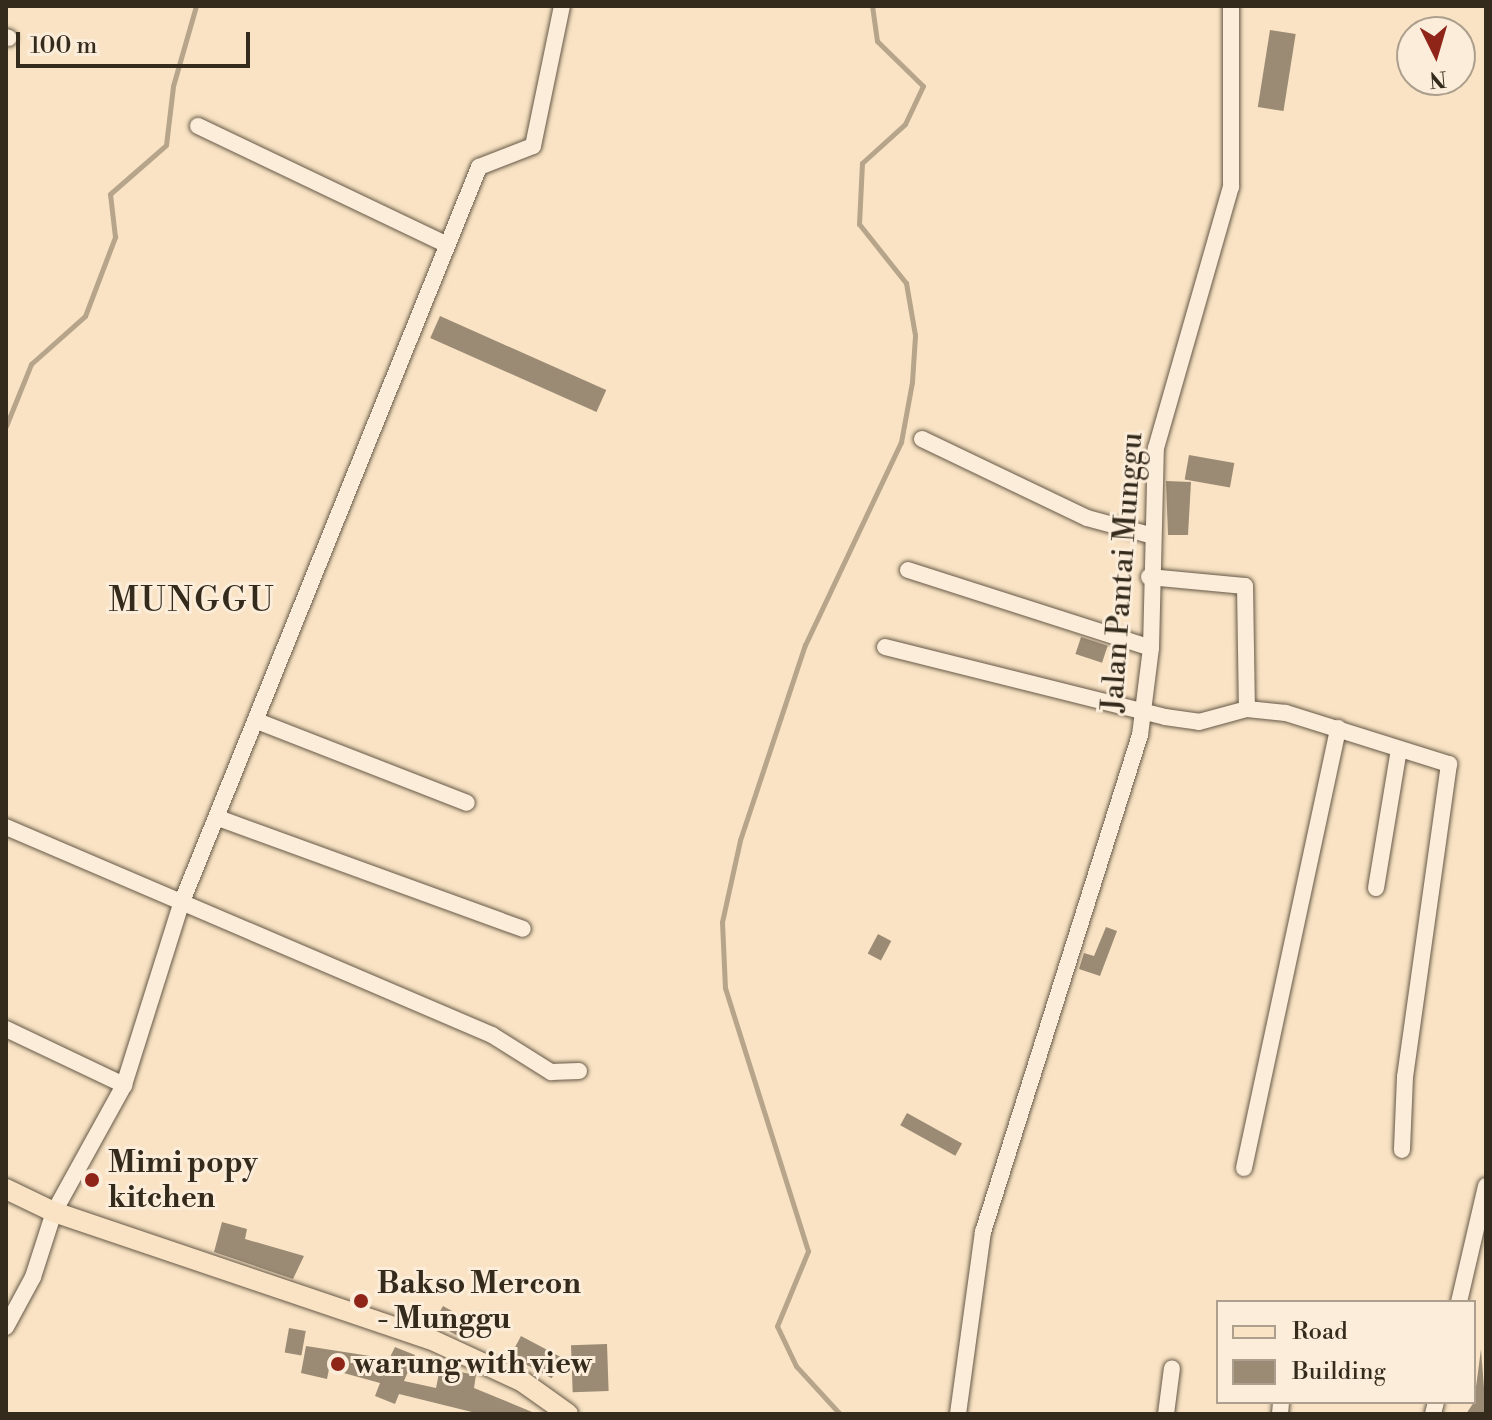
<!DOCTYPE html>
<style>
body{margin:0}
#map{position:relative;width:1492px;height:1420px;overflow:hidden;background:#f9e3c4;font-family:"Libre Bodoni",serif}
div>[style]{position:absolute}
.stream>*{height:5px;margin:-2.5px;padding:0 2.5px;transform-origin:2.5px;border-radius:2.5px;background:#b6a48b}
.building>*{inset:0;background:#9b8b74;transform-origin:0 0}
.roads{filter:drop-shadow(0 0 2px #665947) drop-shadow(0 0 2px #665947)}
.minor>*{height:16px;margin:-8px;padding:0 8px;transform-origin:8px;border-radius:8px;background:#fbedd9}
.major>*{height:20px;margin:-10px;padding:0 10px;transform-origin:10px;border-radius:10px;background:#f9e3c4}
.dots>*{width:22px;height:22px;translate:-50% -50%;box-sizing:border-box;border:4px solid #fbedd9;border-radius:50%}
span{translate:-50% -50%;white-space:nowrap;text-align:center;line-height:1.15;-webkit-text-stroke:6px #fbedd9;paint-order:stroke}
.street-label{font-size:30px;color:#352b1d}
.poi-label{font-size:30px;color:#352b1d;font-weight:700}
.left{translate:0 -50%;text-align:left}
.quarter-label{font-size:34px;color:#352b1d;letter-spacing:2px}
.frame{position:absolute;inset:0;border:8px solid #352b1d;pointer-events:none}
.legend{position:absolute;left:1216px;top:1300px;width:260px;height:104px;box-sizing:border-box;background:#fbedd9;border:2px solid #ac9f8e;margin:0;padding:10px 14px;list-style:none;font-size:24px;color:#352b1d}
.legend li{display:flex;align-items:center;gap:16px;height:40px}
.legend b{width:40px;border:2px solid #ac9f8e}
.north{position:absolute;left:1396px;top:16px;width:80px;height:80px;box-sizing:border-box;background:#fbedd9;border:2px solid #ac9f8e;border-radius:50%;rotate:175deg;font-size:22px;font-weight:700;line-height:32px;text-align:center;color:#352b1d}
.north::after{content:'';display:block;margin:auto;width:28px;height:36px;background:#8f2418;clip-path:polygon(50% 0,100% 100%,50% 72%,0 100%)}
.scale{position:absolute;left:16px;top:32px;width:234px;height:36px;box-sizing:border-box;border:4px solid #352b1d;border-top:0;padding-left:10px;font-size:24px;line-height:28px;white-space:nowrap;color:#352b1d;-webkit-text-stroke:6px #fbedd9;paint-order:stroke}
</style>
<div id="map">
<div class="stream">
<i style="left:6px;top:426px;width:67px;rotate:-68deg"></i>
<i style="left:31px;top:364px;width:72px;rotate:-41.6deg"></i>
<i style="left:85px;top:316px;width:85px;rotate:-69.2deg"></i>
<i style="left:115px;top:237px;width:43px;rotate:-96.6deg"></i>
<i style="left:110px;top:194px;width:74px;rotate:-41.2deg"></i>
<i style="left:166px;top:145px;width:59px;rotate:-83.2deg"></i>
<i style="left:173px;top:86px;width:83px;rotate:-74deg"></i>
<i style="left:840px;top:1414px;width:65px;rotate:-132.5deg"></i>
<i style="left:796px;top:1366px;width:44px;rotate:-115.4deg"></i>
<i style="left:777px;top:1326px;width:81px;rotate:-67.5deg"></i>
<i style="left:808px;top:1251px;width:276px;rotate:-107.5deg"></i>
<i style="left:725px;top:988px;width:66px;rotate:-92.6deg"></i>
<i style="left:722px;top:922px;width:84px;rotate:-77.6deg"></i>
<i style="left:740px;top:840px;width:206px;rotate:-71.6deg"></i>
<i style="left:805px;top:645px;width:225px;rotate:-64.7deg"></i>
<i style="left:901px;top:442px;width:61px;rotate:-79.6deg"></i>
<i style="left:912px;top:382px;width:47px;rotate:-86.3deg"></i>
<i style="left:915px;top:335px;width:53px;rotate:-99.8deg"></i>
<i style="left:906px;top:283px;width:75px;rotate:-128.5deg"></i>
<i style="left:859px;top:224px;width:61px;rotate:-87.2deg"></i>
<i style="left:862px;top:163px;width:58px;rotate:-42.2deg"></i>
<i style="left:905px;top:124px;width:42px;rotate:-64.7deg"></i>
<i style="left:923px;top:86px;width:64px;rotate:-135.6deg"></i>
<i style="left:877px;top:41px;width:35px;rotate:-98deg"></i>
</div>
<div class="building">
<i style="left:1270px;top:30px;width:26px;height:78px;rotate:9deg"></i>
<i style="left:440px;top:316px;width:182px;height:24px;rotate:24deg"></i>
<i style="left:1189px;top:455px;width:46px;height:25px;rotate:10deg"></i>
<i style="clip-path:polygon(1166px 481px,1191px 482px,1188px 535px,1168px 535px)"></i>
<i style="left:1081px;top:637px;width:28px;height:18px;rotate:18deg"></i>
<i style="clip-path:polygon(1106px 927px,1117px 931px,1100px 976px,1079px 969px,1084px 953px,1094px 956px)"></i>
<i style="left:878px;top:934px;width:15px;height:22px;rotate:28deg"></i>
<i style="left:907px;top:1113px;width:63px;height:14px;rotate:29deg"></i>
<i style="clip-path:polygon(222px 1222px,247px 1229px,245px 1239px,304px 1256px,293px 1279px,214px 1252px)"></i>
<i style="left:443px;top:1306px;width:31px;height:19px;rotate:29deg"></i>
<i style="left:289px;top:1328px;width:17px;height:25px;rotate:10deg"></i>
<i style="left:521px;top:1336px;width:47px;height:23px;rotate:28deg"></i>
<i style="left:607px;top:1344px;width:47px;height:36px;rotate:88deg"></i>
<i style="clip-path:polygon(306px 1346px,389px 1359px,395px 1347px,415px 1355px,404px 1381px,436px 1388px,440px 1368px,476px 1375px,474px 1388px,537px 1414px,480px 1414px,399px 1394px,395px 1404px,375px 1396px,380px 1383px,329px 1369px,327px 1379px,301px 1373px)"></i>
<i style="clip-path:polygon(1481px 1349px,1486px 1414px,1466px 1414px,1474px 1402px)"></i>
</div>
<div class="roads">
<div class="minor">
<i style="left:6px;top:37px;width:3px;rotate:18deg"></i>
<i style="left:198px;top:126px;width:276px;rotate:25.5deg"></i>
<i style="left:922px;top:439px;width:183px;rotate:25.6deg"></i>
<i style="left:1087px;top:518px;width:65px;rotate:15.1deg"></i>
<i style="left:908px;top:570px;width:255px;rotate:17.8deg"></i>
<i style="left:1149px;top:577px;width:96px;rotate:5.4deg"></i>
<i style="left:1245px;top:586px;width:123px;rotate:89.1deg"></i>
<i style="left:885px;top:647px;width:289px;rotate:14deg"></i>
<i style="left:1165px;top:717px;width:34px;rotate:8deg"></i>
<i style="left:1199px;top:722px;width:50px;rotate:-15.2deg"></i>
<i style="left:1247px;top:709px;width:39px;rotate:6deg"></i>
<i style="left:1286px;top:713px;width:171px;rotate:17.4deg"></i>
<i style="left:1449px;top:764px;width:316px;rotate:98deg"></i>
<i style="left:1405px;top:1077px;width:73px;rotate:92.4deg"></i>
<i style="left:257px;top:721px;width:225px;rotate:21.3deg"></i>
<i style="left:221px;top:819px;width:321px;rotate:20deg"></i>
<i style="left:6px;top:827px;width:529px;rotate:23.17deg"></i>
<i style="left:492px;top:1035px;width:70px;rotate:32.1deg"></i>
<i style="left:551px;top:1072px;width:28px;rotate:-2deg"></i>
<i style="left:1376px;top:888px;width:141px;rotate:-80.6deg"></i>
<i style="left:6px;top:1029px;width:131px;rotate:25.4deg"></i>
<i style="left:1244px;top:1168px;width:450px;rotate:-77.9deg"></i>
<i style="left:1459px;top:1302px;width:119px;rotate:-76.9deg"></i>
<i style="left:6px;top:1327px;width:57px;rotate:-61.6deg"></i>
<i style="left:33px;top:1277px;width:68px;rotate:-72.1deg"></i>
<i style="left:54px;top:1212px;width:145px;rotate:-61.1deg"></i>
<i style="left:124px;top:1085px;width:190px;rotate:-72.5deg"></i>
<i style="left:181px;top:904px;width:795px;rotate:-67.98deg"></i>
<i style="left:479px;top:167px;width:58px;rotate:-21.3deg"></i>
<i style="left:533px;top:146px;width:143px;rotate:-78.3deg"></i>
<i style="left:958px;top:1414px;width:184px;rotate:-82.2deg"></i>
<i style="left:983px;top:1232px;width:521px;rotate:-72.47deg"></i>
<i style="left:1140px;top:735px;width:88px;rotate:-82.8deg"></i>
<i style="left:1151px;top:648px;width:200px;rotate:-88.6deg"></i>
<i style="left:1156px;top:448px;width:272px;rotate:-74deg"></i>
<i style="left:1231px;top:187px;width:181px;rotate:-90deg"></i>
<i style="left:1166px;top:1414px;width:46px;rotate:-82.6deg"></i>
<i style="left:1280px;top:1414px;width:12px;rotate:-85deg"></i>
<i style="left:1433px;top:1414px;width:12px;rotate:-76deg"></i>
</div>
<div class="major">
<i style="left:6px;top:1189px;width:53px;rotate:25.6deg"></i>
<i style="left:54px;top:1212px;width:397px;rotate:18.7deg"></i>
<i style="left:430px;top:1339px;width:102px;rotate:24.8deg"></i>
<i style="left:523px;top:1382px;width:55px;rotate:35.4deg"></i>
</div>
</div>
<div class="dots">
<i style="left:92px;top:1180px;background:#8f2418"></i>
<i style="left:361px;top:1301px;background:#8f2418"></i>
<i style="left:338px;top:1364px;background:#8f2418"></i>
</div>
<div class="street-label">
<span style="left:1123px;top:572px;rotate:-86deg">Jalan Pantai Munggu</span>
</div>
<div class="poi-label">
<span class="left" style="left:108px;top:1180px">Mimi popy<br>kitchen</span>
<span class="left" style="left:377px;top:1301px">Bakso Mercon<br>- Munggu</span>
<span class="left" style="left:354px;top:1364px">warung with view</span>
</div>
<div class="quarter-label">
<span style="left:192px;top:602px">MUNGGU</span>
</div>
<div class="frame"></div>
<ul class="legend">
<li><b style="height:10px;background:#f9e3c4"></b>Road</li>
<li><b style="height:22px;background:#9b8b74"></b>Building</li>
</ul>
<div class="north">N</div>
<div class="scale">100 m</div>
</div>
